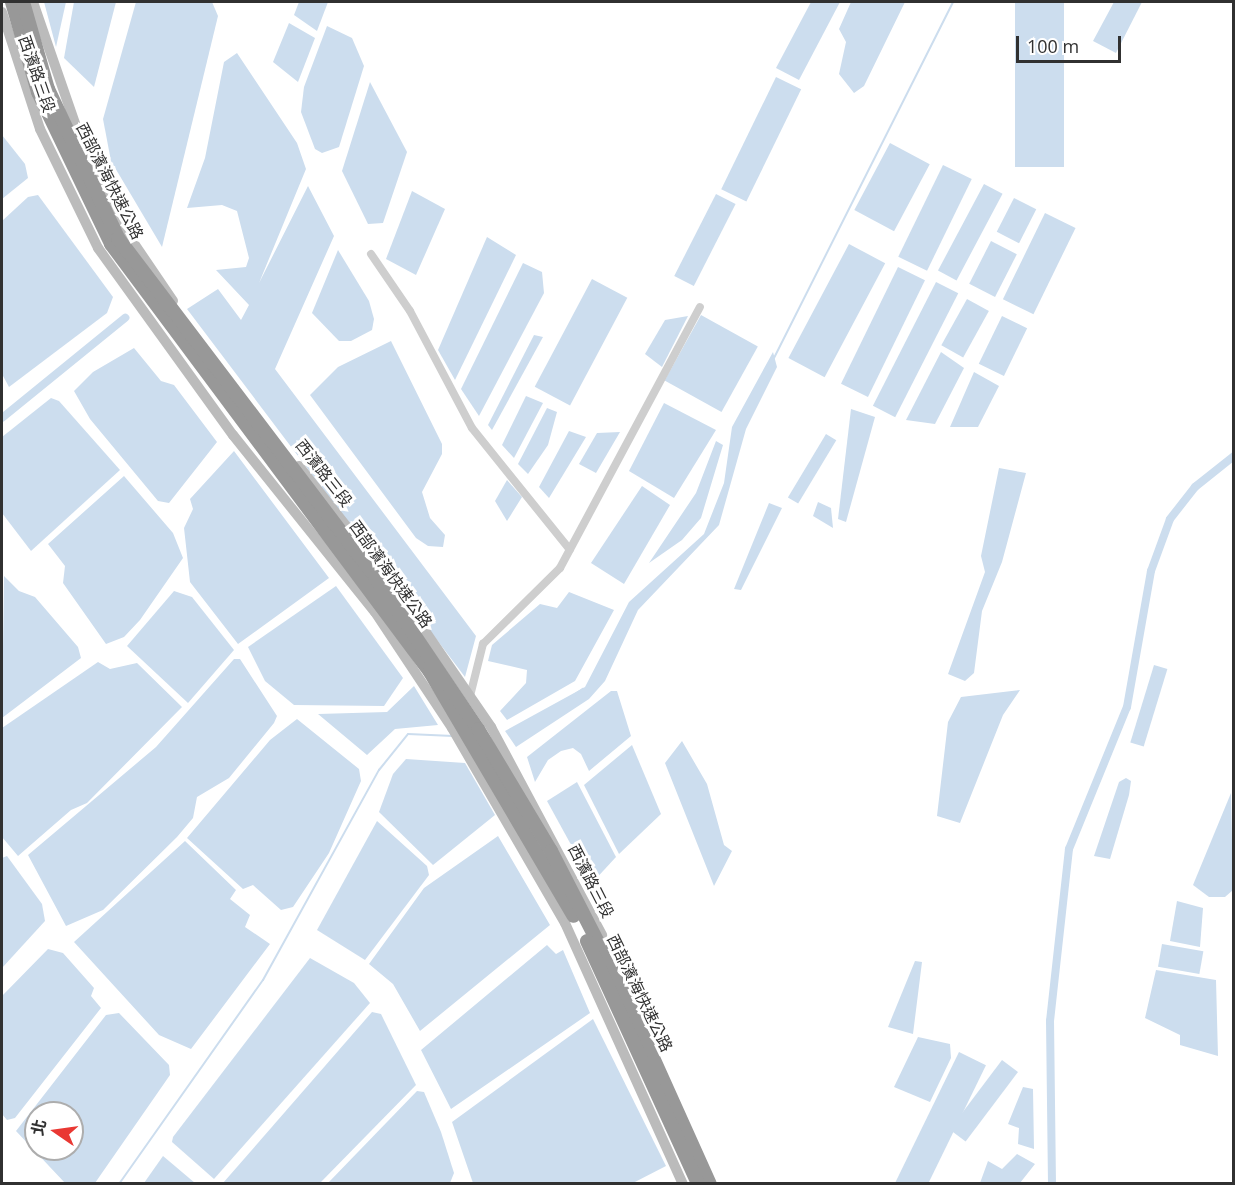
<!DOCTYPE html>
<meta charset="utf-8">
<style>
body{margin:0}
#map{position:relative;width:1235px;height:1185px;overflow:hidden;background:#fff;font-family:"Open Sans","Noto Sans TC",sans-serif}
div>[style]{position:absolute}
.water>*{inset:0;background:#cde;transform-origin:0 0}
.stream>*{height:2px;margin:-1px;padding:0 1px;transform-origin:1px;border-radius:1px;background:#cde}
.canal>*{height:8px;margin:-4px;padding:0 4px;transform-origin:4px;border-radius:4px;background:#cde}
.street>*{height:8px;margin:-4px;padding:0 4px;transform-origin:4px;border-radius:4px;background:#cecece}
.secondary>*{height:10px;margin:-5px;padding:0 5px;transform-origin:5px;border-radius:5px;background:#bbb}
.highway>*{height:14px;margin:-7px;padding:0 7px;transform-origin:7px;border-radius:7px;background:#989898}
span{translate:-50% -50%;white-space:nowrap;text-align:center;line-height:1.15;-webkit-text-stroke:6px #fff;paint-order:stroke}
.street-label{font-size:16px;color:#313131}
.frame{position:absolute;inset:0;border:3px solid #313131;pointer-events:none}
.north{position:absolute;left:24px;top:1101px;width:60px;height:60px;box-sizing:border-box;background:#fff;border:2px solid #adadad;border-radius:50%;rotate:283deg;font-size:16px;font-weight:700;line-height:24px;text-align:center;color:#313131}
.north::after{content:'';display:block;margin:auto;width:21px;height:27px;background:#e93833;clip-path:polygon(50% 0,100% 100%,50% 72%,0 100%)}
.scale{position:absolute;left:1016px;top:36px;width:105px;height:27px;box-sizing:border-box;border:3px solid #313131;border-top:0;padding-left:8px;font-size:18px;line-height:21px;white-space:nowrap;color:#313131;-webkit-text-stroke:4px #fff;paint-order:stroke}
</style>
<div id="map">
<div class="water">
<i style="clip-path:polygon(44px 2px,66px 2px,56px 47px)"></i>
<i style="clip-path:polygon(74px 2px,116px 2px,94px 87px,64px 58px)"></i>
<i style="clip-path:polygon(136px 2px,212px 2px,218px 16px,162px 247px,111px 161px,103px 119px)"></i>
<i style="clip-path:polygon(299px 2px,328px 2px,317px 31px,294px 15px)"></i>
<i style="clip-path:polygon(811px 2px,840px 2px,799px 80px,776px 68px)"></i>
<i style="clip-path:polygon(851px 2px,905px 2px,864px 86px,854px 93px,839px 74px,846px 42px,839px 29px)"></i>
<i style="left:1015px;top:2px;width:49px;height:165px"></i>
<i style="clip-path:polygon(1114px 2px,1142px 2px,1116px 53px,1093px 41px)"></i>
<i style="clip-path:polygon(289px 23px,315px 38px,298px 82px,273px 62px)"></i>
<i style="clip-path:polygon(327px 26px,352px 38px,364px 66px,339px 147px,322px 153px,315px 149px,301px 112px,304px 87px)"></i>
<i style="clip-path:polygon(237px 53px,297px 143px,306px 169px,259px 283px,308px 186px,334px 236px,275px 369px,476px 636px,465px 677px,187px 309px,218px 289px,241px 320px,249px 305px,216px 270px,246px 267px,249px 258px,237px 211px,222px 205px,187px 208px,205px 158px,224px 62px)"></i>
<i style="left:776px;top:77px;width:28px;height:125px;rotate:26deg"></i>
<i style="clip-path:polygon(370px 82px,407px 152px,383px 223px,368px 224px,342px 171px)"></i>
<i style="clip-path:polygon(2px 135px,25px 164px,28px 178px,2px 199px)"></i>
<i style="left:890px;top:143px;width:45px;height:76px;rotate:28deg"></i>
<i style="left:943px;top:165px;width:32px;height:102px;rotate:26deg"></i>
<i style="left:984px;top:184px;width:21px;height:98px;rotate:28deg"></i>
<i style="clip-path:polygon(412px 191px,445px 209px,416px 275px,386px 259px)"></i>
<i style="left:716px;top:194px;width:22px;height:92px;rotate:27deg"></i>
<i style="clip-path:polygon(38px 195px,113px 297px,107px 313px,9px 387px,2px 374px,2px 221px,28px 197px)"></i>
<i style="left:1014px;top:198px;width:25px;height:38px;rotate:27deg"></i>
<i style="left:1045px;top:213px;width:34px;height:96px;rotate:26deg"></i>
<i style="clip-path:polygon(487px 237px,516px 255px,455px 380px,438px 350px)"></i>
<i style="left:991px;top:241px;width:29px;height:48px;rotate:27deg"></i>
<i style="left:849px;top:244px;width:41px;height:129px;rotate:28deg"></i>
<i style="clip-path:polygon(338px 250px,369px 301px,374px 319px,372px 330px,351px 341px,339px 341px,312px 313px)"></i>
<i style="clip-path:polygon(523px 263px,542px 272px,544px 293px,479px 416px,461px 389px)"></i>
<i style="left:898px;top:267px;width:30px;height:130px;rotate:26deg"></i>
<i style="left:592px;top:279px;width:40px;height:122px;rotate:28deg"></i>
<i style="left:936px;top:282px;width:25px;height:139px;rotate:27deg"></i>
<i style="left:967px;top:299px;width:25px;height:53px;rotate:29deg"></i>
<i style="left:701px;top:315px;width:65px;height:75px;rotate:29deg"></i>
<i style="clip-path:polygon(688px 316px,662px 367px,645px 354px,665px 320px)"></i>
<i style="left:1002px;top:316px;width:28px;height:53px;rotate:26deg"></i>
<i style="clip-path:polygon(534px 335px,543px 337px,492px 430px,488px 425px)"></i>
<i style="clip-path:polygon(391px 341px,442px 444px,442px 454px,422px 492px,430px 518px,445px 535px,443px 547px,428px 546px,416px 538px,310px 395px,338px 367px)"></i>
<i style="clip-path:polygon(134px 348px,161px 381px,174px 385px,217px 442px,169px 503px,158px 501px,90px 419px,74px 391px,93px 372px)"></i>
<i style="clip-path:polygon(773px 352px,777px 367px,746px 429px,719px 525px,638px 610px,605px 681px,589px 699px,516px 747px,505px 731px,585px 687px,629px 602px,704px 534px,724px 483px,732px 427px)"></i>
<i style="clip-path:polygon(941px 352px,964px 368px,935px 424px,906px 420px)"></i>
<i style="clip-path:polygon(974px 372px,999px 386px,978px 427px,950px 427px)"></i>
<i style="clip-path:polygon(526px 396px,543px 403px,514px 458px,502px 445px)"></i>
<i style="clip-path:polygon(51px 398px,59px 401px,120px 470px,31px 551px,2px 513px,2px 437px)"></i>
<i style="clip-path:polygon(664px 403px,716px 430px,674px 498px,629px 471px)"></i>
<i style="clip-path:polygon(547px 408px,557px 412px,548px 445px,528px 474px,518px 464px)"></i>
<i style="clip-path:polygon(851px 409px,875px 417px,846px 522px,838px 519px)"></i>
<i style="clip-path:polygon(569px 431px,586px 437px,549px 498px,539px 487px)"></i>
<i style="clip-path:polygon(620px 432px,596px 473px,579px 464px,597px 433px)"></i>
<i style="left:826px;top:434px;width:12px;height:74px;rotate:31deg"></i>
<i style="clip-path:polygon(716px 441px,723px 445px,701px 518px,682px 540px,649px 563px,696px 493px)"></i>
<i style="clip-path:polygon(234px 451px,329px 578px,238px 644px,190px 582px,184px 528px,193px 509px,190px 499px)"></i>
<i style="clip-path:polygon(999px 468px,1026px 473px,1002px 562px,982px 611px,974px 673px,965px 681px,948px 674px,985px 572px,981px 556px)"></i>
<i style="clip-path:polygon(124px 476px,173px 533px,183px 558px,140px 620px,124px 637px,106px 644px,63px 583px,65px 566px,48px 544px)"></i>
<i style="clip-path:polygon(507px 480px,522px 497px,507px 521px,495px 501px)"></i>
<i style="clip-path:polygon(642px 486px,670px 505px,624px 584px,591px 563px)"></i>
<i style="clip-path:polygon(818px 502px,831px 508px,833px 528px,813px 516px)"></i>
<i style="clip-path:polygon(769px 503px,782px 508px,741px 590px,734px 589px)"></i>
<i style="clip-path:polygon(4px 576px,19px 591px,35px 597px,78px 647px,81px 658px,2px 718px)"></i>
<i style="clip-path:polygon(336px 586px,403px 678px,384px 706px,294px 705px,265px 681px,248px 647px)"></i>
<i style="clip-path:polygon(174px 591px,192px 597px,234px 650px,188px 703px,127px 646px)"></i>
<i style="clip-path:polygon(569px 592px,614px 610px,575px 681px,507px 720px,500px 711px,526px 683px,527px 670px,488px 661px,492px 645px,540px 604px,557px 608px)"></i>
<i style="clip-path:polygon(234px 659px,240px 659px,277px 716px,274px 723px,229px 778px,197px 797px,193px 818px,177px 837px,103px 910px,66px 926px,28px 855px,156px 747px)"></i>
<i style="clip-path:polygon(98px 662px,110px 669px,137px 663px,182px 707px,87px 803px,71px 810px,18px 856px,2px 837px,2px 728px)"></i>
<i style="left:1154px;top:665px;width:14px;height:81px;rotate:17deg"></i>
<i style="clip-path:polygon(414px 686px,438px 725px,395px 729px,367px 755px,318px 714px,387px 712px)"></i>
<i style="clip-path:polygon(1020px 690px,1003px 715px,960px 823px,937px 816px,948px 722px,961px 697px)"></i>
<i style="clip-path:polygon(611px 691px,617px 691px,631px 736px,589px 771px,581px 754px,573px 748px,561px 751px,548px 760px,535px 782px,527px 757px)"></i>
<i style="clip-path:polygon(297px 719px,359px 769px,361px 781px,329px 853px,293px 907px,281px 910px,253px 885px,243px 889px,187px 838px,270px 740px)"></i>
<i style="clip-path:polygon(682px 741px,707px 784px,724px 845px,732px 851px,714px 886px,665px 763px)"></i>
<i style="clip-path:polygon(632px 745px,661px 814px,619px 854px,584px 785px)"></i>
<i style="clip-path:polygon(406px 759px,465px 763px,495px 815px,433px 865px,379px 812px,393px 774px)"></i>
<i style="clip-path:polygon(1126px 778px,1131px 781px,1129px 795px,1110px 859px,1094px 856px,1119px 782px)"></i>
<i style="clip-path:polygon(577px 782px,616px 857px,592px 883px,547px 801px)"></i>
<i style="clip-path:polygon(1231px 793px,1233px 890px,1225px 897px,1209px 897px,1193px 885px)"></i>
<i style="clip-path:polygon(377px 821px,427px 866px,429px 875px,365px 960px,317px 930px)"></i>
<i style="clip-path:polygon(498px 836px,550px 925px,420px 1031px,393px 984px,369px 964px,424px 888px)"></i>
<i style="clip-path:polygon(185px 841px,236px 890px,230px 899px,250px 915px,245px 927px,270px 944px,191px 1049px,159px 1035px,74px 942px)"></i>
<i style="clip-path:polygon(7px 856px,42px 904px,45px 921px,2px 968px,2px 858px)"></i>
<i style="clip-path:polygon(1177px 901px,1203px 908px,1200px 947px,1170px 941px)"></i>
<i style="left:1162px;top:944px;width:42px;height:23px;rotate:10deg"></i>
<i style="clip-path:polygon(547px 945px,556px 954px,563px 950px,590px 1013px,451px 1109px,421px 1050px)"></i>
<i style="clip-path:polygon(48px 949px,63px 953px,94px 988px,91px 996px,101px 1008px,15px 1118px,7px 1120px,2px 1114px,2px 996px)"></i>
<i style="clip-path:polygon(310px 958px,354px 983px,370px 1003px,214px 1179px,172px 1142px,173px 1137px)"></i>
<i style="clip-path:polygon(915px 961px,922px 962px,913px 1034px,888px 1027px)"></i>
<i style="clip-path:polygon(1156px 970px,1216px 980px,1218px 1056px,1180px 1045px,1180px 1035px,1145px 1018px)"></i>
<i style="clip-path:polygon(372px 1012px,381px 1014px,416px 1085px,320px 1183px,223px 1183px)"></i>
<i style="clip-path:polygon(evenodd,119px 1013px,169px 1065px,170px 1075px,95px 1183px,65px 1183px,16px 1131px,106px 1015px,119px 1013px,36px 1113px,72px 1113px,72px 1149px,36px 1149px,36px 1113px)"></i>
<i style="clip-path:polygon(593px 1019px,666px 1166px,633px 1183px,473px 1183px,452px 1122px)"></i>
<i style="clip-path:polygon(918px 1037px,950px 1044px,951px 1058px,930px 1102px,894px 1087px)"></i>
<i style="left:959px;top:1052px;width:30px;height:145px;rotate:26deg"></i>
<i style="left:1002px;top:1060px;width:20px;height:87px;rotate:37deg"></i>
<i style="clip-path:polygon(1023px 1087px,1033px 1089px,1034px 1149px,1018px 1144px,1019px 1128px,1008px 1124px)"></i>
<i style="clip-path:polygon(417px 1091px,424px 1092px,441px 1132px,454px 1173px,450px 1183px,328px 1183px)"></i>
<i style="clip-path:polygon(1017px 1154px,1035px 1164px,1020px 1183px,980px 1183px,988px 1161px,1002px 1169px)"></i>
<i style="clip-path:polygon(163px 1156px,195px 1183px,144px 1183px)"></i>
</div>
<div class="stream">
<i style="left:774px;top:358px;width:398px;rotate:-63.3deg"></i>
<i style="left:565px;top:701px;width:22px;rotate:-34deg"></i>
<i style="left:119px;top:1184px;width:250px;rotate:-54.8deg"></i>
<i style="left:263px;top:980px;width:240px;rotate:-61.1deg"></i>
<i style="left:379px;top:770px;width:46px;rotate:-51.1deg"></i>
<i style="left:408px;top:734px;width:45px;rotate:2.5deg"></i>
</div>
<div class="canal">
<i style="left:2px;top:418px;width:159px;rotate:-39.1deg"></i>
<i style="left:1052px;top:1184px;width:163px;rotate:-90.7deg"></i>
<i style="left:1050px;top:1021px;width:173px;rotate:-83.7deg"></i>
<i style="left:1069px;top:849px;width:153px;rotate:-67.8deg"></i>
<i style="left:1127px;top:707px;width:138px;rotate:-80deg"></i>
<i style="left:1151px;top:571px;width:55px;rotate:-69.9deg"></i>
<i style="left:1170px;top:519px;width:41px;rotate:-52deg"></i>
<i style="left:1195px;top:487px;width:50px;rotate:-38.5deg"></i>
</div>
<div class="street">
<i style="left:371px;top:254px;width:69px;rotate:55.6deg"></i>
<i style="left:410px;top:311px;width:132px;rotate:62.1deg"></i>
<i style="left:472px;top:428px;width:156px;rotate:51.2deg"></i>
<i style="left:470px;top:696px;width:54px;rotate:-76deg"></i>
<i style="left:483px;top:644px;width:108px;rotate:-44.6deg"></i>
<i style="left:560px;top:568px;width:296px;rotate:-61.8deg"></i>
</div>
<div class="secondary">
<i style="left:33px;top:2px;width:165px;rotate:70.9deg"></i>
<i style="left:87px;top:158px;width:85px;rotate:61.9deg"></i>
<i style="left:127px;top:233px;width:82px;rotate:55.9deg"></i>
<i style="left:2px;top:12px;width:123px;rotate:72deg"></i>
<i style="left:40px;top:129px;width:132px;rotate:64deg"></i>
<i style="left:98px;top:248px;width:231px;rotate:54.2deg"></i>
<i style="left:233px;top:435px;width:227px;rotate:51.3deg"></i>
<i style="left:375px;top:612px;width:139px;rotate:56.4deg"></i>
<i style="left:452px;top:728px;width:225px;rotate:59.9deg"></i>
<i style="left:565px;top:923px;width:286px;rotate:65.7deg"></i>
<i style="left:299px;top:466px;width:162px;rotate:51.8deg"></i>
<i style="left:399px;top:593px;width:163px;rotate:55.5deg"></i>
<i style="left:491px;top:727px;width:236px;rotate:61.9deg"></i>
</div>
<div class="highway">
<i style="left:12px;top:2px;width:94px;rotate:73.9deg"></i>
<i style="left:38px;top:92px;width:169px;rotate:64.3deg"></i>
<i style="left:111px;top:244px;width:534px;rotate:53.3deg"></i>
<i style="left:430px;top:672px;width:283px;rotate:59.5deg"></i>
<i style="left:23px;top:2px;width:91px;rotate:74deg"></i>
<i style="left:48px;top:89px;width:165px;rotate:64.8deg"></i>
<i style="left:118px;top:238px;width:425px;rotate:52.8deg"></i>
<i style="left:375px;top:577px;width:184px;rotate:55.9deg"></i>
<i style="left:478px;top:729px;width:142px;rotate:59.1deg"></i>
<i style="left:551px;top:851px;width:160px;rotate:62.8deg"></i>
<i style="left:624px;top:993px;width:209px;rotate:65.8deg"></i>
<i style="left:587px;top:941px;width:267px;rotate:65.4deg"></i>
</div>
<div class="street-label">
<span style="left:37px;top:74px;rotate:71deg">西濱路三段</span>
<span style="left:110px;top:181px;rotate:63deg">西部濱海快速公路</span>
<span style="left:324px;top:473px;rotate:52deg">西濱路三段</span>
<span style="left:391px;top:574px;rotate:54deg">西部濱海快速公路</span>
<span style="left:591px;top:881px;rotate:63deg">西濱路三段</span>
<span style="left:640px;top:993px;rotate:64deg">西部濱海快速公路</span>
</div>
<div class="frame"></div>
<div class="north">北</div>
<div class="scale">100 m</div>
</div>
